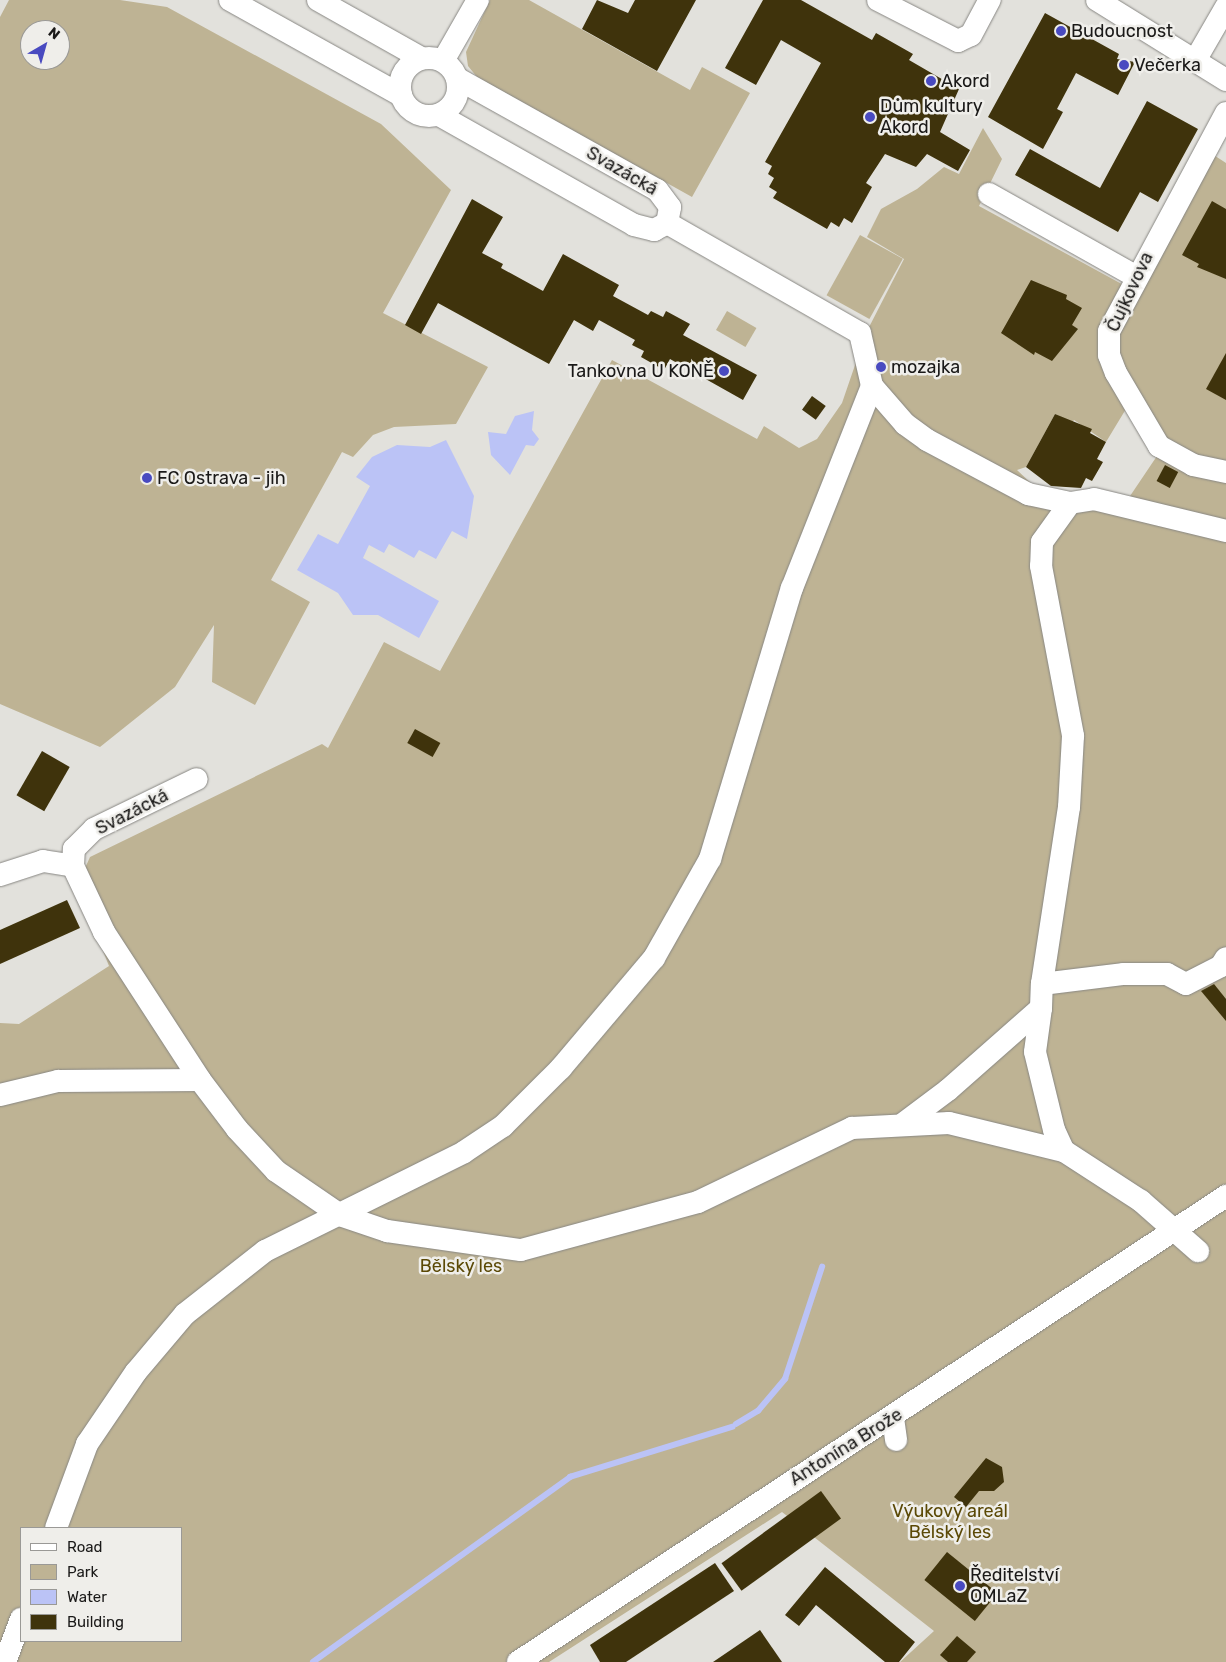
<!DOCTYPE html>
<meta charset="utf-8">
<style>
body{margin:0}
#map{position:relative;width:1226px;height:1662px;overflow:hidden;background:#e2e1dc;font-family:Rubik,sans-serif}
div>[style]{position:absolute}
.green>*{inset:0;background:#beb394;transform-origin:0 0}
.water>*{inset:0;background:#bbc3f6}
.stream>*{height:5.5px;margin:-2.75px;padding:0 2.75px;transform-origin:2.75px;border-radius:2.75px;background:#bbc3f6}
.building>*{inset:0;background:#3f330c;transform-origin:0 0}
.roads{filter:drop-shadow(0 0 1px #888783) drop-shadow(0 0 1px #888783)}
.minor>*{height:22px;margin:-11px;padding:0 11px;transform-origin:11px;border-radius:11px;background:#fff}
.minor>.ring{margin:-11px;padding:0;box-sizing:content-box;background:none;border:22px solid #fff;border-radius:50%}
.dots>*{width:14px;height:14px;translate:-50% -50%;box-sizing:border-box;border:2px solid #efeeea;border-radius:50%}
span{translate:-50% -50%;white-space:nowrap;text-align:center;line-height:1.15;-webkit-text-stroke:5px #efeeea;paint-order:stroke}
.poi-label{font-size:18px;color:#1a1918}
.left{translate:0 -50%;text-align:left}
.right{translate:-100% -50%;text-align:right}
.street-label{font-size:18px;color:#1a1918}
.park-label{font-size:18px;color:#5b4906}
.legend{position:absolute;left:20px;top:1527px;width:162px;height:115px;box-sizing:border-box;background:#efeeea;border:1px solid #9a9996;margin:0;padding:6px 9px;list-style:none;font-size:15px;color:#1a1918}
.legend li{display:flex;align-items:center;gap:10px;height:25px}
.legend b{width:25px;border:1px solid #9a9996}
.north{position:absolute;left:20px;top:20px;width:50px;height:50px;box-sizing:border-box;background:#efeeea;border:1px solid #9a9996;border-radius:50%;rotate:38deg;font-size:14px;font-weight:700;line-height:20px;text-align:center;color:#1a1918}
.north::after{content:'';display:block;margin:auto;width:18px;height:22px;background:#494ac0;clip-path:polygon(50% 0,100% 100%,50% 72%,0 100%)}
</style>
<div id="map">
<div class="green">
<i style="clip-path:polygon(evenodd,9px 0,120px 0,167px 7px,381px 124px,451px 190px,383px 313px,488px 367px,456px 424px,394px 427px,373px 435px,353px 457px,342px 452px,271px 580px,310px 602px,255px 705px,212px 682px,214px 625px,175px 687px,100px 747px,0 704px,0 17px,9px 0,30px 30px,60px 30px,60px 60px,30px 60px,30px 30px)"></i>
<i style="clip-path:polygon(490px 0,529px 0,690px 90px,702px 67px,750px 93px,692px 197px,477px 77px,468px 66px,466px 52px)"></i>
<i style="clip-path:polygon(evenodd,983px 128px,1002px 159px,979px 206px,1129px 288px,1206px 150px,1226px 163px,1226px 472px,1159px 446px,1132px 399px,1106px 442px,1074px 420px,1072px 423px,1055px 414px,1026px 467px,1017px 470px,1037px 489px,1126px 502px,1159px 453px,1226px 476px,1226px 1662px,900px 1662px,934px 1631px,782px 1512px,549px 1662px,0 1662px,0 1023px,19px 1024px,109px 966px,77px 886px,90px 857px,322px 744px,328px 748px,384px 642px,440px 671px,612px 360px,757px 439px,764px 426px,799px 448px,817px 439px,842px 403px,866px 333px,904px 259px,867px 237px,881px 209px,917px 189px,944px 167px,959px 174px,983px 128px,21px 1528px,181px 1528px,181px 1641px,21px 1641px,21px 1528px)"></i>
<i style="left:860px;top:235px;width:49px;height:69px;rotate:29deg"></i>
<i style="left:727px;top:311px;width:34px;height:22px;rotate:30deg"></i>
</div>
<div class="water">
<i style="clip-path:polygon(534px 411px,532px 430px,539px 439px,534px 446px,526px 445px,510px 475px,491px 455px,488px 432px,506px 434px,515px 416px)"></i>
<i style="clip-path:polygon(446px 440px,474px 496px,467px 539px,452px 531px,436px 559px,419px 550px,414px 558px,389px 544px,384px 553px,369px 545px,363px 558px,439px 601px,419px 638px,378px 615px,353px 615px,338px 593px,297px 570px,318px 534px,338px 544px,370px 486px,356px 477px,372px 457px,397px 445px,430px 447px)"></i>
</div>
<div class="stream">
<i style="left:736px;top:1424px;width:26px;rotate:-31deg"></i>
<i style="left:758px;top:1411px;width:42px;rotate:-49.8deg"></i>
<i style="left:785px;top:1379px;width:118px;rotate:-71.7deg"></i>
<i style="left:313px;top:1662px;width:317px;rotate:-35.7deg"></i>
<i style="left:570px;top:1477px;width:170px;rotate:-17.2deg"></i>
</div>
<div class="building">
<i style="clip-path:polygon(597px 0,628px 13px,635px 0,696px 0,657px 71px,582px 29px)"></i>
<i style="clip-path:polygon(763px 0,801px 0,872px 40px,876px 33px,913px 54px,909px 60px,959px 89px,940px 132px,970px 150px,958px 171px,927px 154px,916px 167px,885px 154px,866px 183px,872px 187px,852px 223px,844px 218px,839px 227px,831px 222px,827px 229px,773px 198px,777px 192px,769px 187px,774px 178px,768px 174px,772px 166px,765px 162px,821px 63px,781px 40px,756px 85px,725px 68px)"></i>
<i style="clip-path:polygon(1045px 13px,1119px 54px,1117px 59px,1135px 62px,1118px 95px,1076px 73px,1057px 109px,1063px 112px,1043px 149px,988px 117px)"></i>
<i style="clip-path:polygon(1147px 101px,1198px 129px,1158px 202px,1140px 192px,1118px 232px,1015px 175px,1030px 149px,1100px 188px)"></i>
<i style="clip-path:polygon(472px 199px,503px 217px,482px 253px,503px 264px,501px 268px,543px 291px,563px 254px,599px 274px,619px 285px,613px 296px,648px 315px,651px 311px,663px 317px,666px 311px,690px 324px,683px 335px,757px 375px,743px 400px,670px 359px,664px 370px,641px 357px,644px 351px,632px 345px,635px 340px,599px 320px,593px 331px,574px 320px,549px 364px,438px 303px,421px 334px,405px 325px)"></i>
<i style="clip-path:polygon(1212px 201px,1226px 209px,1226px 279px,1197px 267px,1199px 264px,1182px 255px)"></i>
<i style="clip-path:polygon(1031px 280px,1067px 295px,1066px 299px,1082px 308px,1072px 325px,1078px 329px,1052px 361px,1035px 352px,1034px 355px,1001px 333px)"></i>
<i style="clip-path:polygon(1226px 353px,1226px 400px,1206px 389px)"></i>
<i style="left:812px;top:396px;width:17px;height:17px;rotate:36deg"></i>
<i style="clip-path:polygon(1055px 414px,1092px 429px,1090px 433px,1106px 442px,1097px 459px,1103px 462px,1092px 481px,1086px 478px,1081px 488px,1051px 486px,1026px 467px)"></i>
<i style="left:1165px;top:465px;width:15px;height:18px;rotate:28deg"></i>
<i style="left:415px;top:729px;width:29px;height:16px;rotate:29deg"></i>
<i style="left:42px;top:751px;width:32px;height:51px;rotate:30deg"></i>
<i style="clip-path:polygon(67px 900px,80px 928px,0 964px,0 930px)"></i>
<i style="clip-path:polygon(1214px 984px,1226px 999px,1226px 1021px,1201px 991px)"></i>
<i style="clip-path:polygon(986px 1458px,1002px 1467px,1004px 1482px,994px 1491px,979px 1491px,966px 1507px,954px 1497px)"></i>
<i style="left:821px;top:1491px;width:34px;height:123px;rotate:54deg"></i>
<i style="left:947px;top:1552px;width:65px;height:36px;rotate:39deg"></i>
<i style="clip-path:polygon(715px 1563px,734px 1591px,626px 1662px,600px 1662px,590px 1645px)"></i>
<i style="clip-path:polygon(825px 1567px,915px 1642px,899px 1662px,885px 1662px,816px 1605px,799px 1626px,785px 1615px)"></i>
<i style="clip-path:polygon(760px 1630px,782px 1662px,713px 1662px)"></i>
<i style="clip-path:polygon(957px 1636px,976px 1652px,967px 1662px,948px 1662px,940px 1655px)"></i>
</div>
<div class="roads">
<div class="minor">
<i style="left:230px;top:0;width:196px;rotate:29.1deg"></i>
<i style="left:318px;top:0;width:118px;rotate:29.4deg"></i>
<i style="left:878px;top:0;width:90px;rotate:27.1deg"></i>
<i style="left:958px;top:41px;width:14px;rotate:-25deg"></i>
<i style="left:971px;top:35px;width:40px;rotate:-62deg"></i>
<i style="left:1097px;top:0;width:152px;rotate:31.8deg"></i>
<i class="ring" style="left:400px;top:58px;width:36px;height:36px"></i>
<i style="left:1196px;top:59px;width:60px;rotate:-60deg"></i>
<i style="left:443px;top:61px;width:70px;rotate:-60.2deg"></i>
<i style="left:1226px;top:113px;width:247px;rotate:118.2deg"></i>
<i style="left:1109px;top:331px;width:24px;rotate:90deg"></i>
<i style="left:1109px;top:355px;width:19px;rotate:69deg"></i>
<i style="left:1116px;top:373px;width:85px;rotate:59.5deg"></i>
<i style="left:1159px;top:446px;width:39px;rotate:29deg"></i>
<i style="left:1193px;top:465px;width:34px;rotate:12deg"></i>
<i style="left:439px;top:115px;width:224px;rotate:29.4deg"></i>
<i style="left:634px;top:225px;width:21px;rotate:14deg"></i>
<i style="left:654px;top:230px;width:15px;rotate:-28deg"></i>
<i style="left:667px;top:223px;width:16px;rotate:-79deg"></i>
<i style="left:670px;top:207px;width:21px;rotate:-127deg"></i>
<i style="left:657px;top:190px;width:229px;rotate:-150.8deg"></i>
<i style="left:989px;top:194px;width:167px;rotate:29.3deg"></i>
<i style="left:667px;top:223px;width:222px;rotate:29.7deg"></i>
<i style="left:860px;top:333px;width:54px;rotate:77.2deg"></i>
<i style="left:872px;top:386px;width:50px;rotate:49deg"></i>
<i style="left:905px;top:424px;width:27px;rotate:36deg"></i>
<i style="left:927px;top:440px;width:115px;rotate:28.1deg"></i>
<i style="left:1028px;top:494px;width:43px;rotate:12.1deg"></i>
<i style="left:1070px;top:503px;width:24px;rotate:-9deg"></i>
<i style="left:1094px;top:499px;width:136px;rotate:13.6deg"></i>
<i style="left:1070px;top:503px;width:48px;rotate:125.7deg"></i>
<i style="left:1042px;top:542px;width:24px;rotate:92deg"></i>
<i style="left:1041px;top:566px;width:173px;rotate:79.3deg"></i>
<i style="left:1073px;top:736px;width:71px;rotate:93.2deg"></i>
<i style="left:1069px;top:807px;width:179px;rotate:98.7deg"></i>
<i style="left:1042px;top:984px;width:83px;rotate:-7deg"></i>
<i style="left:1124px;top:974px;width:43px"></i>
<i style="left:1167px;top:974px;width:21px;rotate:28deg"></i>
<i style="left:1186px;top:984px;width:39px;rotate:-27deg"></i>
<i style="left:1221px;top:966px;width:9px;rotate:-58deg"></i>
<i style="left:73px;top:866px;width:73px;rotate:64.8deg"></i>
<i style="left:104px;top:932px;width:176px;rotate:57deg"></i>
<i style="left:200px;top:1080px;width:61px;rotate:52.9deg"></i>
<i style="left:237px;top:1129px;width:57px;rotate:47.1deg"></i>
<i style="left:276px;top:1171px;width:78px;rotate:34.5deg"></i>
<i style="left:340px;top:1215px;width:50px;rotate:18.8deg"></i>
<i style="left:387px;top:1231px;width:135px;rotate:8.1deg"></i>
<i style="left:521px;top:1250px;width:183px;rotate:-15.2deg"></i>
<i style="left:698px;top:1202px;width:171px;rotate:-25.7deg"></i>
<i style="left:852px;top:1128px;width:97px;rotate:-3deg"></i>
<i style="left:949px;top:1123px;width:118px;rotate:13.7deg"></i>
<i style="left:1064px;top:1151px;width:92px;rotate:33deg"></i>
<i style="left:1141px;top:1201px;width:76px;rotate:41.3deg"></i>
<i style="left:0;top:875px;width:45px;rotate:-18deg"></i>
<i style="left:43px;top:861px;width:30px;rotate:9deg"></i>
<i style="left:73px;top:866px;width:17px;rotate:-87deg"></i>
<i style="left:74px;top:849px;width:28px;rotate:-45deg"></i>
<i style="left:94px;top:829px;width:114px;rotate:-25.9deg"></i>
<i style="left:1041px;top:1008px;width:44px;rotate:97.8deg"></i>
<i style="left:1035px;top:1052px;width:80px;rotate:76.3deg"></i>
<i style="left:1054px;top:1130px;width:23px;rotate:65deg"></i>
<i style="left:0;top:1095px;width:60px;rotate:-13.6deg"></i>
<i style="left:58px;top:1081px;width:142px;rotate:-0.4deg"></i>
<i style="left:904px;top:1123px;width:55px;rotate:-36.9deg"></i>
<i style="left:948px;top:1090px;width:124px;rotate:-41.4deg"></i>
<i style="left:1041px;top:1008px;width:24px;rotate:-88deg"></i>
<i style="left:893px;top:1418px;width:22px;rotate:82deg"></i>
<i style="left:56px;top:1528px;width:90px;rotate:-69.7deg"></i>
<i style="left:87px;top:1444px;width:87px;rotate:-55.8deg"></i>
<i style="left:136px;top:1372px;width:76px;rotate:-49.8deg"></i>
<i style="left:185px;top:1314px;width:102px;rotate:-38.2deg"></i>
<i style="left:265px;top:1251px;width:222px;rotate:-26.4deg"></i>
<i style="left:464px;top:1152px;width:47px;rotate:-33.7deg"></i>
<i style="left:503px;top:1126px;width:82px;rotate:-45deg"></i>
<i style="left:561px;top:1068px;width:144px;rotate:-49.8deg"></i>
<i style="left:654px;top:958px;width:114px;rotate:-60.5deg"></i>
<i style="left:710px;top:859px;width:283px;rotate:-73.2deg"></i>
<i style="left:792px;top:588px;width:217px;rotate:-68.4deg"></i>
<i style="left:5px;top:1662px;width:46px;rotate:-69.6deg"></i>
<i style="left:518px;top:1662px;width:848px;rotate:-33.35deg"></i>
</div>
</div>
<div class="dots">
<i style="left:1061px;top:31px;background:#494ac0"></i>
<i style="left:1124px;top:65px;background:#494ac0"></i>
<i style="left:931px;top:81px;background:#494ac0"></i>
<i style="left:870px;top:117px;background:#494ac0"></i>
<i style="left:881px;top:367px;background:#494ac0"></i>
<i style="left:724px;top:371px;background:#494ac0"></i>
<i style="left:147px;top:478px;background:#494ac0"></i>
<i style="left:960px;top:1586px;background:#494ac0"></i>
</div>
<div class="poi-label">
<span class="left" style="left:1071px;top:31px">Budoucnost</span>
<span class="left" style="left:1134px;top:65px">Večerka</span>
<span class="left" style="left:941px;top:81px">Akord</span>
<span class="left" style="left:880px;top:117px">Dům kultury<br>Akord</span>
<span class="left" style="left:891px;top:367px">mozajka</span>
<span class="right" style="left:714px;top:371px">Tankovna U KONĚ</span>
<span class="left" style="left:157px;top:478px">FC Ostrava - jih</span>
<span class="left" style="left:970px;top:1586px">Ředitelství<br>OMLaZ</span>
</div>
<div class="street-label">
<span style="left:622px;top:171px;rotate:30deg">Svazácká</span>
<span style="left:1130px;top:292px;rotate:-65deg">Čujkovova</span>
<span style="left:132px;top:812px;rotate:-27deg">Svazácká</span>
<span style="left:846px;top:1447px;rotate:-32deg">Antonína Brože</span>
</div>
<div class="park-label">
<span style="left:461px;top:1266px">Bělský les</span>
<span style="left:950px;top:1522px">Výukový areál<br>Bělský les</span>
</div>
<ul class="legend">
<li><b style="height:6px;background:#fff"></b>Road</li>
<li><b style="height:14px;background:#beb394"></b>Park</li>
<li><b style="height:14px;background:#bbc3f6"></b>Water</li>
<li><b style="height:14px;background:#3f330c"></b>Building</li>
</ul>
<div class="north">N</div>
</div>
